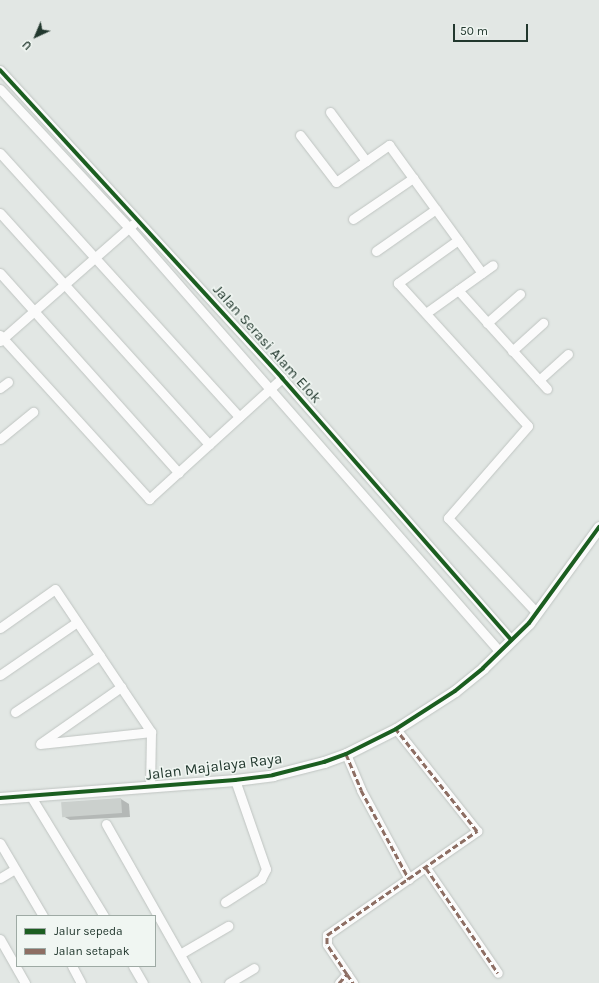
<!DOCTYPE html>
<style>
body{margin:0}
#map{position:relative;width:599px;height:983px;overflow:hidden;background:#e2e7e4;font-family:Karla,sans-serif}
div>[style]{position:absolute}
.shadow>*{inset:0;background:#0003}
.building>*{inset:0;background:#cbd0cd;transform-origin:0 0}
.roads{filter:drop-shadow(0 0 1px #bfc4c1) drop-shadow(0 0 1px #bfc4c1)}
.minor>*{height:9px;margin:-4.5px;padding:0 4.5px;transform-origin:4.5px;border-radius:4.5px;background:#fbfbfb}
.tertiary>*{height:11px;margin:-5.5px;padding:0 5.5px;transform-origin:5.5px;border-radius:5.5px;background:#fbfbfb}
.quiet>*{height:3px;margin-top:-1.5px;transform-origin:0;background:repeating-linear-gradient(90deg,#8d6e63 0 6px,transparent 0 9px)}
.cycleway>*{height:4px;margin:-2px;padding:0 2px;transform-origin:2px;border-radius:2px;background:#1b5e20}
span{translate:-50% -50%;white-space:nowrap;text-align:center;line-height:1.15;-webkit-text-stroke:3px #f0f6f2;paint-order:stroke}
.street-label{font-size:15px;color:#22382e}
.legend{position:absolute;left:16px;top:915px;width:140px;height:52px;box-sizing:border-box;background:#f0f6f2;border:1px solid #9eaaa4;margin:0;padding:5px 7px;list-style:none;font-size:12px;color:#22382e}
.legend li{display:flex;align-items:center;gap:8px;height:20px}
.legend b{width:20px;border:1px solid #9eaaa4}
.north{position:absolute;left:16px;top:16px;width:40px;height:40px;-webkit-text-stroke:3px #f0f6f2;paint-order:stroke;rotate:224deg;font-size:11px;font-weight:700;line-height:16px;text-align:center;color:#22382e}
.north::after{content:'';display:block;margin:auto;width:14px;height:18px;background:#22382e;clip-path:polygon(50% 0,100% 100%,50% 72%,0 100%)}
.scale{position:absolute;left:453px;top:24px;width:75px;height:18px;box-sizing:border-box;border:2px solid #22382e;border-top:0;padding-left:5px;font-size:12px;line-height:14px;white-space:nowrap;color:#22382e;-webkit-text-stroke:3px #f0f6f2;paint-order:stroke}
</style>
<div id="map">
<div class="shadow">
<i style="clip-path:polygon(121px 799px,129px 804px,130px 817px,70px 820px,63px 816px,62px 803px)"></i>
</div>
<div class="building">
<i style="left:121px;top:798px;width:15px;height:60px;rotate:86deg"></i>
</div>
<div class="roads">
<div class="minor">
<i style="left:0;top:70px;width:418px;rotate:47.5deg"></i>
<i style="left:282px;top:378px;width:348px;rotate:48.8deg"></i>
<i style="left:0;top:89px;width:190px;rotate:47.1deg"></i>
<i style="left:129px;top:228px;width:563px;rotate:48.81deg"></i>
<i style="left:330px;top:112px;width:61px;rotate:53.7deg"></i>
<i style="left:300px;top:135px;width:59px;rotate:52.5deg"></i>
<i style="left:336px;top:182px;width:65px;rotate:-34.9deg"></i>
<i style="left:389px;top:145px;width:158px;rotate:54deg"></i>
<i style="left:0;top:153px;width:356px;rotate:47.8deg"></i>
<i style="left:0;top:213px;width:312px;rotate:47.9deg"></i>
<i style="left:353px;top:219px;width:73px;rotate:-34.3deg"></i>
<i style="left:458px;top:240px;width:74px;rotate:144.4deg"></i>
<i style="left:398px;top:283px;width:193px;rotate:47.7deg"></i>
<i style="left:528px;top:426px;width:122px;rotate:131deg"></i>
<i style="left:448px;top:518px;width:130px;rotate:46.9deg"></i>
<i style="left:376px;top:251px;width:73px;rotate:-35deg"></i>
<i style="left:0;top:273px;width:268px;rotate:48.2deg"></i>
<i style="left:458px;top:290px;width:133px;rotate:48deg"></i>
<i style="left:426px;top:313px;width:82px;rotate:-35.6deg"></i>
<i style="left:487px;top:323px;width:44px;rotate:-41.3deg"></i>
<i style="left:0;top:335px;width:222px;rotate:47.7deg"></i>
<i style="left:149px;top:499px;width:180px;rotate:-42.3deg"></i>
<i style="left:0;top:341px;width:177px;rotate:-41.3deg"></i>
<i style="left:512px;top:351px;width:42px;rotate:-42.1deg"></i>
<i style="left:539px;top:380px;width:39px;rotate:-42deg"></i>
<i style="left:0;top:388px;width:10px;rotate:-37deg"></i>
<i style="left:0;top:439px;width:43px;rotate:-39.3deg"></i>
<i style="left:0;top:628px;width:67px;rotate:-35.3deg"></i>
<i style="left:55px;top:589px;width:172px;rotate:56.1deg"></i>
<i style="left:151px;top:732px;width:55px;rotate:91deg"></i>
<i style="left:0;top:675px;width:93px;rotate:-34.5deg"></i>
<i style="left:15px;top:712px;width:102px;rotate:-33.8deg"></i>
<i style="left:41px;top:743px;width:98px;rotate:-35deg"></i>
<i style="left:40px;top:744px;width:112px;rotate:-6.2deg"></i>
<i style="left:346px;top:754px;width:39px;rotate:67deg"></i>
<i style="left:361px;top:790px;width:101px;rotate:61.7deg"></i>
<i style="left:30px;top:795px;width:142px;rotate:58.6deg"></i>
<i style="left:106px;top:824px;width:183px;rotate:60.5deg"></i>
<i style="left:0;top:843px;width:85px;rotate:59.5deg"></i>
<i style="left:426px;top:868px;width:127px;rotate:55.6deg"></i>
<i style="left:0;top:878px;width:17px;rotate:-31deg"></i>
<i style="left:225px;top:902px;width:43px;rotate:-32.6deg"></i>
<i style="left:261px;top:879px;width:11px;rotate:-63deg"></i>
<i style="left:266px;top:869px;width:94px;rotate:-109.2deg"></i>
<i style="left:0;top:939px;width:51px;rotate:60.4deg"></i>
<i style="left:180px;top:954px;width:56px;rotate:-30.3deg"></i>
<i style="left:72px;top:966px;width:19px;rotate:62deg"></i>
<i style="left:133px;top:966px;width:20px;rotate:60deg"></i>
<i style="left:347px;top:974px;width:11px;rotate:56deg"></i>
<i style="left:229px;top:983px;width:29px;rotate:-31deg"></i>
<i style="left:339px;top:983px;width:12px;rotate:-48deg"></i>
<i style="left:347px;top:974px;width:36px;rotate:-124deg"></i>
<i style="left:327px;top:944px;width:9px;rotate:-90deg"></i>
<i style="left:327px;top:935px;width:183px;rotate:-34.7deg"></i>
<i style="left:477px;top:831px;width:130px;rotate:-128.5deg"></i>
</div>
<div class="tertiary">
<i style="left:0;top:798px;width:236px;rotate:-4.4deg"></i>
<i style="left:235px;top:780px;width:38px;rotate:-7deg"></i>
<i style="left:273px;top:775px;width:53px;rotate:-14.3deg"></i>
<i style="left:324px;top:762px;width:23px;rotate:-20deg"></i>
<i style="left:346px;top:754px;width:56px;rotate:-26.6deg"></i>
<i style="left:396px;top:729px;width:70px;rotate:-32.8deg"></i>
<i style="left:455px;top:691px;width:36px;rotate:-39deg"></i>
<i style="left:483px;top:668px;width:64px;rotate:-44.4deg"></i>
<i style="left:529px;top:623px;width:119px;rotate:-53.9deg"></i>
</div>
</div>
<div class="quiet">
<i style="left:346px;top:754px;width:39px;rotate:67deg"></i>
<i style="left:361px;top:790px;width:101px;rotate:61.7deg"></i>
<i style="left:426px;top:868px;width:127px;rotate:55.6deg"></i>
<i style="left:347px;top:974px;width:11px;rotate:56deg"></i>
<i style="left:339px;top:983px;width:12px;rotate:-48deg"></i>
<i style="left:347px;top:974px;width:36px;rotate:-124deg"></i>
<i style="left:327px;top:944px;width:9px;rotate:-90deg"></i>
<i style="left:327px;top:935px;width:183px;rotate:-34.7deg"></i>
<i style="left:477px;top:831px;width:130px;rotate:-128.5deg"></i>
</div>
<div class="cycleway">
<i style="left:0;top:70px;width:418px;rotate:47.5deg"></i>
<i style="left:282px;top:378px;width:348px;rotate:48.8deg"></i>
<i style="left:0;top:798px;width:236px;rotate:-4.4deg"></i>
<i style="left:235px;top:780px;width:38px;rotate:-7deg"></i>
<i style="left:273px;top:775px;width:53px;rotate:-14.3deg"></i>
<i style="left:324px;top:762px;width:23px;rotate:-20deg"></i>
<i style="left:346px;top:754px;width:56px;rotate:-26.6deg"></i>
<i style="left:396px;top:729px;width:70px;rotate:-32.8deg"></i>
<i style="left:455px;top:691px;width:36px;rotate:-39deg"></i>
<i style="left:483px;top:668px;width:64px;rotate:-44.4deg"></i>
<i style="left:529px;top:623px;width:119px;rotate:-53.9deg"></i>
</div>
<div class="street-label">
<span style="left:267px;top:344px;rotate:48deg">Jalan Serasi Alam Elok</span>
<span style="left:214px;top:767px;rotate:-7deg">Jalan Majalaya Raya</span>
</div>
<ul class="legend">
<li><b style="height:5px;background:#1b5e20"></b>Jalur sepeda</li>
<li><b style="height:5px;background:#8d6e63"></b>Jalan setapak</li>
</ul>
<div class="north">U</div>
<div class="scale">50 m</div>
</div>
